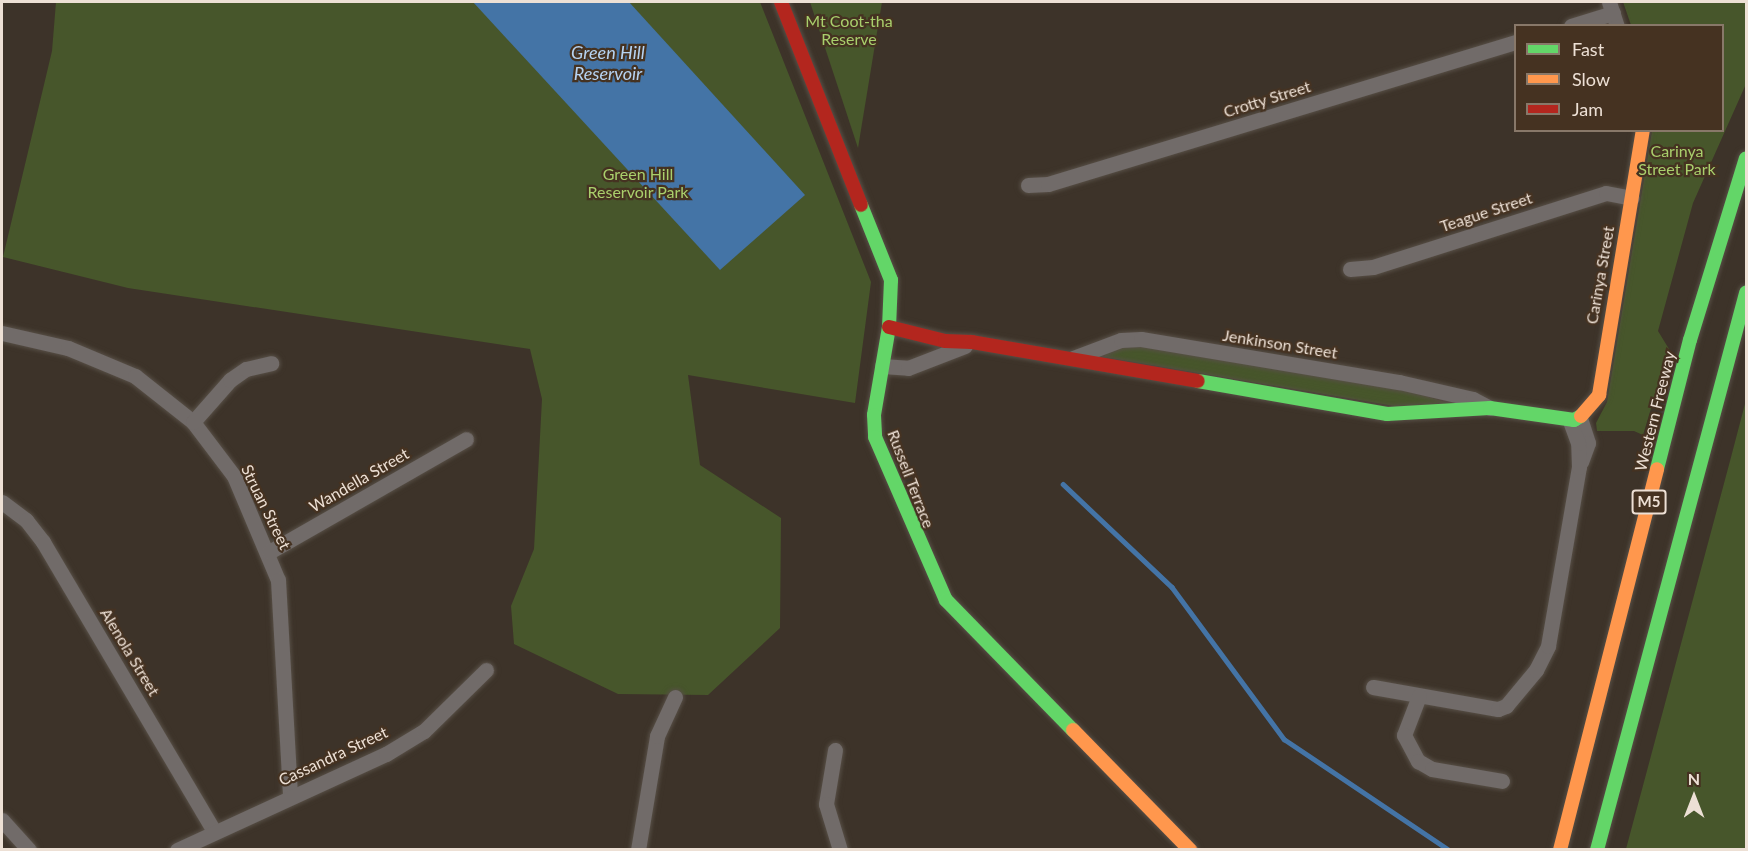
<!DOCTYPE html>
<style>
body{margin:0}
#map{position:relative;width:1748px;height:851px;overflow:hidden;background:#3d3329;font-family:Lato,sans-serif}
div>[style]{position:absolute}
.green>*{inset:0;background:#47562b}
.water>*{inset:0;background:#4474a6}
.stream>*{height:4.5px;margin:-2.25px;padding:0 2.25px;transform-origin:2.25px;border-radius:2.25px;background:#4474a6}
.roads{filter:drop-shadow(0 0 2px #574f46) drop-shadow(0 0 2px #574f46)}
.street>*{height:15px;margin:-7.5px;padding:0 7.5px;transform-origin:7.5px;border-radius:7.5px;background:#716b69}
.fast>*{height:14px;margin:-7px;padding:0 7px;transform-origin:7px;border-radius:7px;background:#63d668}
.slow>*{height:14px;margin:-7px;padding:0 7px;transform-origin:7px;border-radius:7px;background:#ff974d}
.jam>*{height:14px;margin:-7px;padding:0 7px;transform-origin:7px;border-radius:7px;background:#b3261e}
span{translate:-50% -50%;white-space:nowrap;text-align:center;line-height:1.15;-webkit-text-stroke:4.5px #453221;paint-order:stroke}
.shield-label span{padding:2px 4px;background:#453221;border:2px solid;border-radius:4px;-webkit-text-stroke-width:0}
.shield-label{font-size:15px;color:#ede0d5;font-weight:700}
.park-label{font-size:16px;color:#a9cf6c}
.street-label{font-size:16px;color:#ede0d5}
.water-label{font-size:18px;color:#b6d3f2;font-style:italic}
.frame{position:absolute;inset:0;border:3px solid #ede0d5;pointer-events:none}
.legend{position:absolute;left:1514px;top:24px;width:210px;height:108px;box-sizing:border-box;background:#453221;border:2px solid #887869;margin:0;padding:8px 10px;list-style:none;font-size:18px;color:#ede0d5}
.legend li{display:flex;align-items:center;gap:12px;height:30px}
.legend b{width:30px;border:2px solid #887869}
.north{position:absolute;left:1664px;top:767px;width:60px;height:60px;-webkit-text-stroke:4px #453221;paint-order:stroke;rotate:0deg;font-size:16px;font-weight:700;line-height:24px;text-align:center;color:#ede0d5}
.north::after{content:'';display:block;margin:auto;width:21px;height:27px;background:#ede0d5;clip-path:polygon(50% 0,100% 100%,50% 72%,0 100%)}
</style>
<div id="map">
<div class="green">
<i style="clip-path:polygon(56px 2px,760px 2px,871px 282px,855px 403px,688px 375px,700px 465px,781px 518px,780px 628px,708px 695px,618px 694px,514px 644px,511px 606px,534px 549px,542px 399px,530px 349px,128px 288px,3px 257px,52px 51px)"></i>
<i style="clip-path:polygon(810px 2px,882px 2px,858px 148px)"></i>
<i style="clip-path:polygon(1623px 2px,1746px 2px,1746px 84px,1693px 203px,1658px 331px,1669px 349px,1643px 435px,1634px 431px,1597px 431px,1596px 423px,1607px 402px,1652px 131px,1722px 130px,1722px 26px,1631px 25px)"></i>
<i style="clip-path:polygon(1132px 344px,1410px 391px,1448px 403px,1400px 407px,1104px 357px,1108px 351px)"></i>
<i style="clip-path:polygon(1746px 400px,1746px 849px,1626px 849px,1730px 461px)"></i>
</div>
<div class="water">
<i style="clip-path:polygon(473px 2px,629px 2px,805px 195px,720px 270px)"></i>
</div>
<div class="stream">
<i style="left:1063px;top:484px;width:150px;rotate:43.4deg"></i>
<i style="left:1172px;top:587px;width:189px;rotate:53.6deg"></i>
<i style="left:1284px;top:739px;width:199px;rotate:33.9deg"></i>
</div>
<div class="roads">
<div class="street">
<i style="left:1609px;top:2px;width:25px;rotate:72deg"></i>
<i style="left:1571px;top:26px;width:44px;rotate:-17.2deg"></i>
<i style="left:1028px;top:185px;width:20px;rotate:-3deg"></i>
<i style="left:1048px;top:184px;width:489px;rotate:-16.9deg"></i>
<i style="left:1350px;top:269px;width:23px;rotate:-5deg"></i>
<i style="left:1373px;top:267px;width:244px;rotate:-17.6deg"></i>
<i style="left:1606px;top:193px;width:26px;rotate:11deg"></i>
<i style="left:2px;top:333px;width:68px;rotate:12.8deg"></i>
<i style="left:68px;top:348px;width:73px;rotate:22.7deg"></i>
<i style="left:135px;top:376px;width:74px;rotate:38.4deg"></i>
<i style="left:193px;top:422px;width:68px;rotate:52.8deg"></i>
<i style="left:234px;top:476px;width:113px;rotate:67.1deg"></i>
<i style="left:278px;top:580px;width:216px;rotate:86.8deg"></i>
<i style="left:1073px;top:358px;width:51px;rotate:-20.6deg"></i>
<i style="left:1121px;top:340px;width:20px;rotate:-3deg"></i>
<i style="left:1141px;top:339px;width:262px;rotate:9.5deg"></i>
<i style="left:1399px;top:382px;width:76px;rotate:12.9deg"></i>
<i style="left:1473px;top:399px;width:19px;rotate:28deg"></i>
<i style="left:882px;top:366px;width:26px;rotate:4deg"></i>
<i style="left:908px;top:368px;width:61px;rotate:-21.1deg"></i>
<i style="left:1580px;top:418px;width:26px;rotate:72deg"></i>
<i style="left:1588px;top:443px;width:20px;rotate:110deg"></i>
<i style="left:193px;top:422px;width:56px;rotate:-48.6deg"></i>
<i style="left:230px;top:380px;width:19px;rotate:-35deg"></i>
<i style="left:246px;top:369px;width:26px;rotate:-13deg"></i>
<i style="left:2px;top:502px;width:30px;rotate:37deg"></i>
<i style="left:26px;top:520px;width:28px;rotate:52deg"></i>
<i style="left:43px;top:542px;width:336px;rotate:59.4deg"></i>
<i style="left:269px;top:552px;width:227px;rotate:-29.8deg"></i>
<i style="left:1373px;top:687px;width:127px;rotate:10deg"></i>
<i style="left:1498px;top:709px;width:9px;rotate:-21deg"></i>
<i style="left:1506px;top:706px;width:47px;rotate:-50.2deg"></i>
<i style="left:1536px;top:670px;width:27px;rotate:-63deg"></i>
<i style="left:1548px;top:646px;width:182px;rotate:-80.2deg"></i>
<i style="left:1579px;top:467px;width:24px;rotate:-92deg"></i>
<i style="left:1578px;top:443px;width:23px;rotate:-110deg"></i>
<i style="left:1419px;top:696px;width:42px;rotate:111deg"></i>
<i style="left:1404px;top:735px;width:30px;rotate:62deg"></i>
<i style="left:1418px;top:761px;width:16px;rotate:30deg"></i>
<i style="left:1432px;top:769px;width:71px;rotate:9.7deg"></i>
<i style="left:835px;top:750px;width:55px;rotate:99.5deg"></i>
<i style="left:826px;top:804px;width:48px;rotate:73.1deg"></i>
<i style="left:2px;top:820px;width:40px;rotate:48deg"></i>
<i style="left:177px;top:850px;width:230px;rotate:-24.7deg"></i>
<i style="left:386px;top:754px;width:44px;rotate:-31.2deg"></i>
<i style="left:424px;top:731px;width:87px;rotate:-44.5deg"></i>
<i style="left:638px;top:850px;width:116px;rotate:-80.5deg"></i>
<i style="left:657px;top:736px;width:43px;rotate:-65.2deg"></i>
</div>
<div class="fast">
<i style="left:861px;top:205px;width:81px;rotate:68.2deg"></i>
<i style="left:891px;top:280px;width:47px;rotate:92.4deg"></i>
<i style="left:889px;top:327px;width:89px;rotate:99.7deg"></i>
<i style="left:874px;top:415px;width:22px;rotate:87deg"></i>
<i style="left:875px;top:437px;width:178px;rotate:66.5deg"></i>
<i style="left:946px;top:600px;width:182px;rotate:45.7deg"></i>
<i style="left:1198px;top:381px;width:192px;rotate:9.9deg"></i>
<i style="left:1387px;top:414px;width:103px;rotate:-3.3deg"></i>
<i style="left:1490px;top:408px;width:85px;rotate:8.1deg"></i>
<i style="left:1574px;top:420px;width:8px;rotate:-30deg"></i>
<i style="left:1657px;top:469px;width:133px;rotate:-75.7deg"></i>
<i style="left:1690px;top:340px;width:190px;rotate:-72.9deg"></i>
<i style="left:1597px;top:850px;width:577px;rotate:-75.02deg"></i>
</div>
<div class="slow">
<i style="left:1581px;top:416px;width:28px;rotate:-49deg"></i>
<i style="left:1599px;top:395px;width:269px;rotate:-80.6deg"></i>
<i style="left:1073px;top:730px;width:168px;rotate:45.7deg"></i>
<i style="left:1560px;top:850px;width:393px;rotate:-75.7deg"></i>
</div>
<div class="jam">
<i style="left:781px;top:2px;width:218px;rotate:68.5deg"></i>
<i style="left:889px;top:327px;width:58px;rotate:14deg"></i>
<i style="left:945px;top:341px;width:27px;rotate:2deg"></i>
<i style="left:972px;top:342px;width:229px;rotate:9.8deg"></i>
</div>
</div>
<div class="shield-label">
<span style="left:1649px;top:502px">M5</span>
</div>
<div class="park-label">
<span style="left:849px;top:30px">Mt Coot-tha<br>Reserve</span>
<span style="left:1677px;top:160px">Carinya<br>Street Park</span>
<span style="left:638px;top:183px">Green Hill<br>Reservoir Park</span>
</div>
<div class="street-label">
<span style="left:1267px;top:99px;rotate:-17deg">Crotty Street</span>
<span style="left:1486px;top:212px;rotate:-18deg">Teague Street</span>
<span style="left:1600px;top:275px;rotate:-80deg">Carinya Street</span>
<span style="left:1280px;top:344px;rotate:9deg">Jenkinson Street</span>
<span style="left:1655px;top:411px;rotate:-76deg">Western Freeway</span>
<span style="left:911px;top:479px;rotate:69deg">Russell Terrace</span>
<span style="left:359px;top:480px;rotate:-30deg">Wandella Street</span>
<span style="left:266px;top:507px;rotate:64deg">Struan Street</span>
<span style="left:130px;top:652px;rotate:59deg">Alenola Street</span>
<span style="left:333px;top:756px;rotate:-25deg">Cassandra Street</span>
</div>
<div class="water-label">
<span style="left:608px;top:63px">Green Hill<br>Reservoir</span>
</div>
<div class="frame"></div>
<ul class="legend">
<li><b style="height:8px;background:#63d668"></b>Fast</li>
<li><b style="height:8px;background:#ff974d"></b>Slow</li>
<li><b style="height:8px;background:#b3261e"></b>Jam</li>
</ul>
<div class="north">N</div>
</div>
